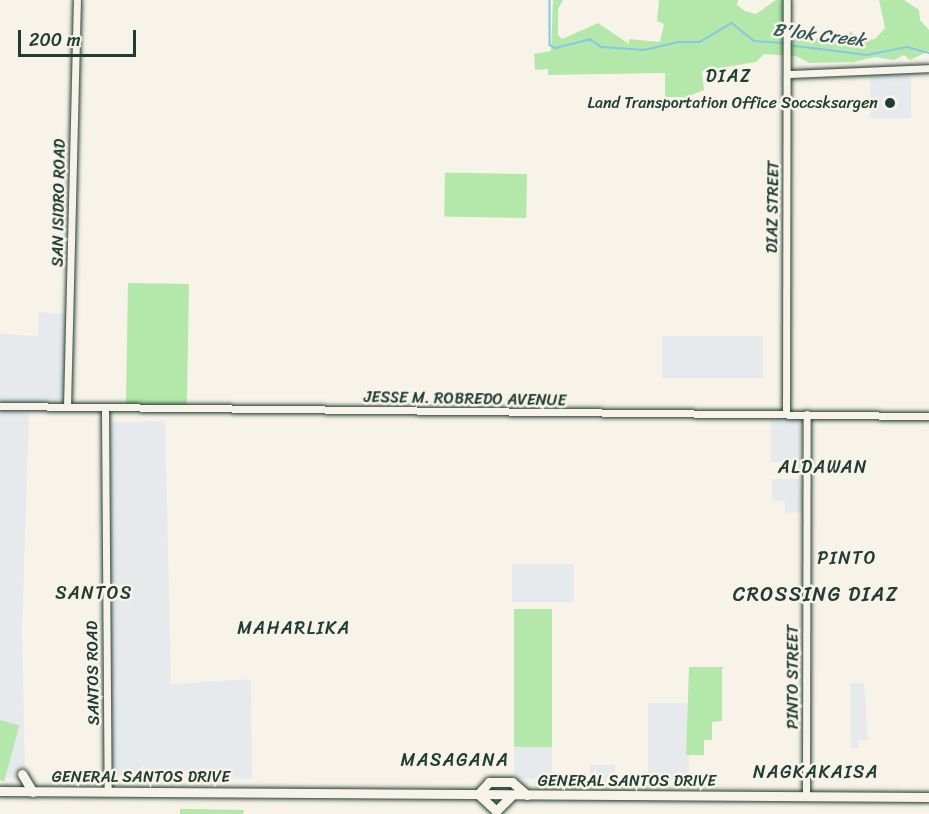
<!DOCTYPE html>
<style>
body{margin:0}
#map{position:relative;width:929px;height:814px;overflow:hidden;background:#f7f3e8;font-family:Sriracha,sans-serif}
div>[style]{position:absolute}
.built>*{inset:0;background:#e6eaed;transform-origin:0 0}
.green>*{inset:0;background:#b4e8aa;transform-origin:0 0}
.stream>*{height:1.5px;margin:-0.75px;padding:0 0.75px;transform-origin:0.75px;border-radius:0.75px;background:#87c6e7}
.roads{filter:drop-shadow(0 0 2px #1f3d34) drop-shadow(0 0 2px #1f3d34)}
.secondary>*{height:7px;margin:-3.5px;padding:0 3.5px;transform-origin:3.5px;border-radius:3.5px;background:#f7f3e8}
.highway>*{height:9px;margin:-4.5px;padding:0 4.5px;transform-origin:4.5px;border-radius:4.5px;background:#f7f3e8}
.dots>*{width:16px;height:16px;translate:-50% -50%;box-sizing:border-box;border:3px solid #f7f3e8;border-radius:50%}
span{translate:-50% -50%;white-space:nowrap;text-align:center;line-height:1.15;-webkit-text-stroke:5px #f7f3e8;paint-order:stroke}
.poi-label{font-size:16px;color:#1f3d34}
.right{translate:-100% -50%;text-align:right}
.street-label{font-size:16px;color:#1f3d34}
.water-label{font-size:18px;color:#345858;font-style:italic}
.neighbourhood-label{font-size:18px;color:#1f3d34;letter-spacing:1.5px}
.quarter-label{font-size:20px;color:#1f3d34;letter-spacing:1.5px}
.scale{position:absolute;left:18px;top:30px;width:118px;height:27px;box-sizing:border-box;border:3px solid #1f3d34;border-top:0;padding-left:8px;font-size:18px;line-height:21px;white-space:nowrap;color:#1f3d34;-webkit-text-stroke:4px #f7f3e8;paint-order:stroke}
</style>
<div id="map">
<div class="built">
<i style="left:911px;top:71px;width:47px;height:41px;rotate:90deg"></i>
<i style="clip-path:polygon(39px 312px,67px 314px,64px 402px,0 402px,0 334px,38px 336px)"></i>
<i style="left:662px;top:336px;width:101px;height:42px"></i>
<i style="clip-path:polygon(0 410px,29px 410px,22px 631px,25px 772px,19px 773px,19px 779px,0 778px)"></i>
<i style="left:771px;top:418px;width:31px;height:44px"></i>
<i style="clip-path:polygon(165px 421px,171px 684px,251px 679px,252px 779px,110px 776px,108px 422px)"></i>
<i style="clip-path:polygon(772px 479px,802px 479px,802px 512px,785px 513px,785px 501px,772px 501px)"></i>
<i style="left:574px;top:564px;width:38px;height:62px;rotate:90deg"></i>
<i style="clip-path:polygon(850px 683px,864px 683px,868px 740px,859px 740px,859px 748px,851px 748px)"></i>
<i style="left:648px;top:703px;width:41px;height:77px"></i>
<i style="left:514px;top:747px;width:38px;height:32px"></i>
<i style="left:590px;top:765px;width:25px;height:17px"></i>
</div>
<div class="green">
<i style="clip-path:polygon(553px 0,563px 0,558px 9px,558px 35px,562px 39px,598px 23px,629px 44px,629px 39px,660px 42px,664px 24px,657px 21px,659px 0,738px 0,737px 5px,745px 11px,756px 14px,776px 0,784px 0,785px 34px,843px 42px,851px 31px,857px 41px,875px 39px,885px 28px,879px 0,904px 0,919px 10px,920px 20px,929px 30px,929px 51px,910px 60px,904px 55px,894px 60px,875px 57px,854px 62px,809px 63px,796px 56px,764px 54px,756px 62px,702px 71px,704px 90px,686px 97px,665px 97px,665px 73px,548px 75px,548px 69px,535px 70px,534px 54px,551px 51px)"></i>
<i style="left:527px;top:174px;width:44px;height:82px;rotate:91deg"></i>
<i style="left:128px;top:283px;width:61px;height:122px;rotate:1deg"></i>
<i style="left:514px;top:609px;width:38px;height:138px"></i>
<i style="clip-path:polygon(689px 667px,726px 667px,722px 668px,722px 721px,712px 722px,712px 740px,704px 740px,704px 755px,686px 755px)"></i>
<i style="left:0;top:720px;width:20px;height:58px;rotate:15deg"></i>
<i style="clip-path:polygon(180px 809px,193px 809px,244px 810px,243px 814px,180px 814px)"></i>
</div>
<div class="stream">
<i style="left:550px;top:0;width:45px;rotate:90deg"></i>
<i style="left:550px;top:45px;width:6px;rotate:31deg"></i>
<i style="left:555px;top:48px;width:36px;rotate:-14deg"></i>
<i style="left:590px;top:39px;width:14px;rotate:34deg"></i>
<i style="left:602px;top:47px;width:42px;rotate:4.1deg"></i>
<i style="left:644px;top:50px;width:35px;rotate:-13deg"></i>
<i style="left:678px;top:42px;width:22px"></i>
<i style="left:700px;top:42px;width:37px;rotate:-31deg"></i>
<i style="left:732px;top:23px;width:28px;rotate:39deg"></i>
<i style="left:754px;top:41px;width:30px;rotate:4deg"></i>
<i style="left:788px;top:45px;width:80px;rotate:7.2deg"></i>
<i style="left:867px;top:55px;width:41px;rotate:-11.3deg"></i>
<i style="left:907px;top:47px;width:23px;rotate:15deg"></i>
</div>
<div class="roads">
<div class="secondary">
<i style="left:788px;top:74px;width:141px;rotate:-2.4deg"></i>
<i style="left:0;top:406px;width:929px;rotate:0.62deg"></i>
<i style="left:67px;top:407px;width:407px;rotate:-88.6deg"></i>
<i style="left:105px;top:409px;width:383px;rotate:89.6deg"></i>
<i style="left:786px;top:414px;width:414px;rotate:-89.9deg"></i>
<i style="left:806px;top:796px;width:382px;rotate:-89.9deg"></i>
</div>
<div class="highway">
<i style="left:22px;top:774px;width:21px;rotate:59deg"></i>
<i style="left:0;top:791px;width:929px;rotate:0.37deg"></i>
<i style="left:478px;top:794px;width:16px;rotate:-47deg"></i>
<i style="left:489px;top:782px;width:23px"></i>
<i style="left:512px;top:782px;width:20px;rotate:41deg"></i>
<i style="left:478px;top:794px;width:25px;rotate:43deg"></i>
<i style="left:496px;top:811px;width:23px;rotate:-45deg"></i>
</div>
</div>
<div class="dots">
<i style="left:890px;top:103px;background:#1f3d34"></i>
</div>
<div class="poi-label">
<span class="right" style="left:878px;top:103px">Land Transportation Office Soccsksargen</span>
</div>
<div class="street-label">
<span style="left:59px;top:203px;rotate:-89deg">SAN ISIDRO ROAD</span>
<span style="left:773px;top:207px;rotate:-89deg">DIAZ STREET</span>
<span style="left:465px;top:399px;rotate:1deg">JESSE M. ROBREDO AVENUE</span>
<span style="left:93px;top:673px;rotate:-91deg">SANTOS ROAD</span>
<span style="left:793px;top:677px;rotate:-90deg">PINTO STREET</span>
<span style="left:141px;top:777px">GENERAL SANTOS DRIVE</span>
<span style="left:627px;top:781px">GENERAL SANTOS DRIVE</span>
</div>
<div class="water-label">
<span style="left:819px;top:35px;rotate:7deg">B'lok Creek</span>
</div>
<div class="neighbourhood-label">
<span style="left:729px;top:76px">DIAZ</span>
<span style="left:823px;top:467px">ALDAWAN</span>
<span style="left:847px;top:558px">PINTO</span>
<span style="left:94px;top:593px">SANTOS</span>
<span style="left:294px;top:628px">MAHARLIKA</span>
<span style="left:455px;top:760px">MASAGANA</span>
<span style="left:816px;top:772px">NAGKAKAISA</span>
</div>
<div class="quarter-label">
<span style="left:816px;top:594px">CROSSING DIAZ</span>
</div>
<div class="scale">200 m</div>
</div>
